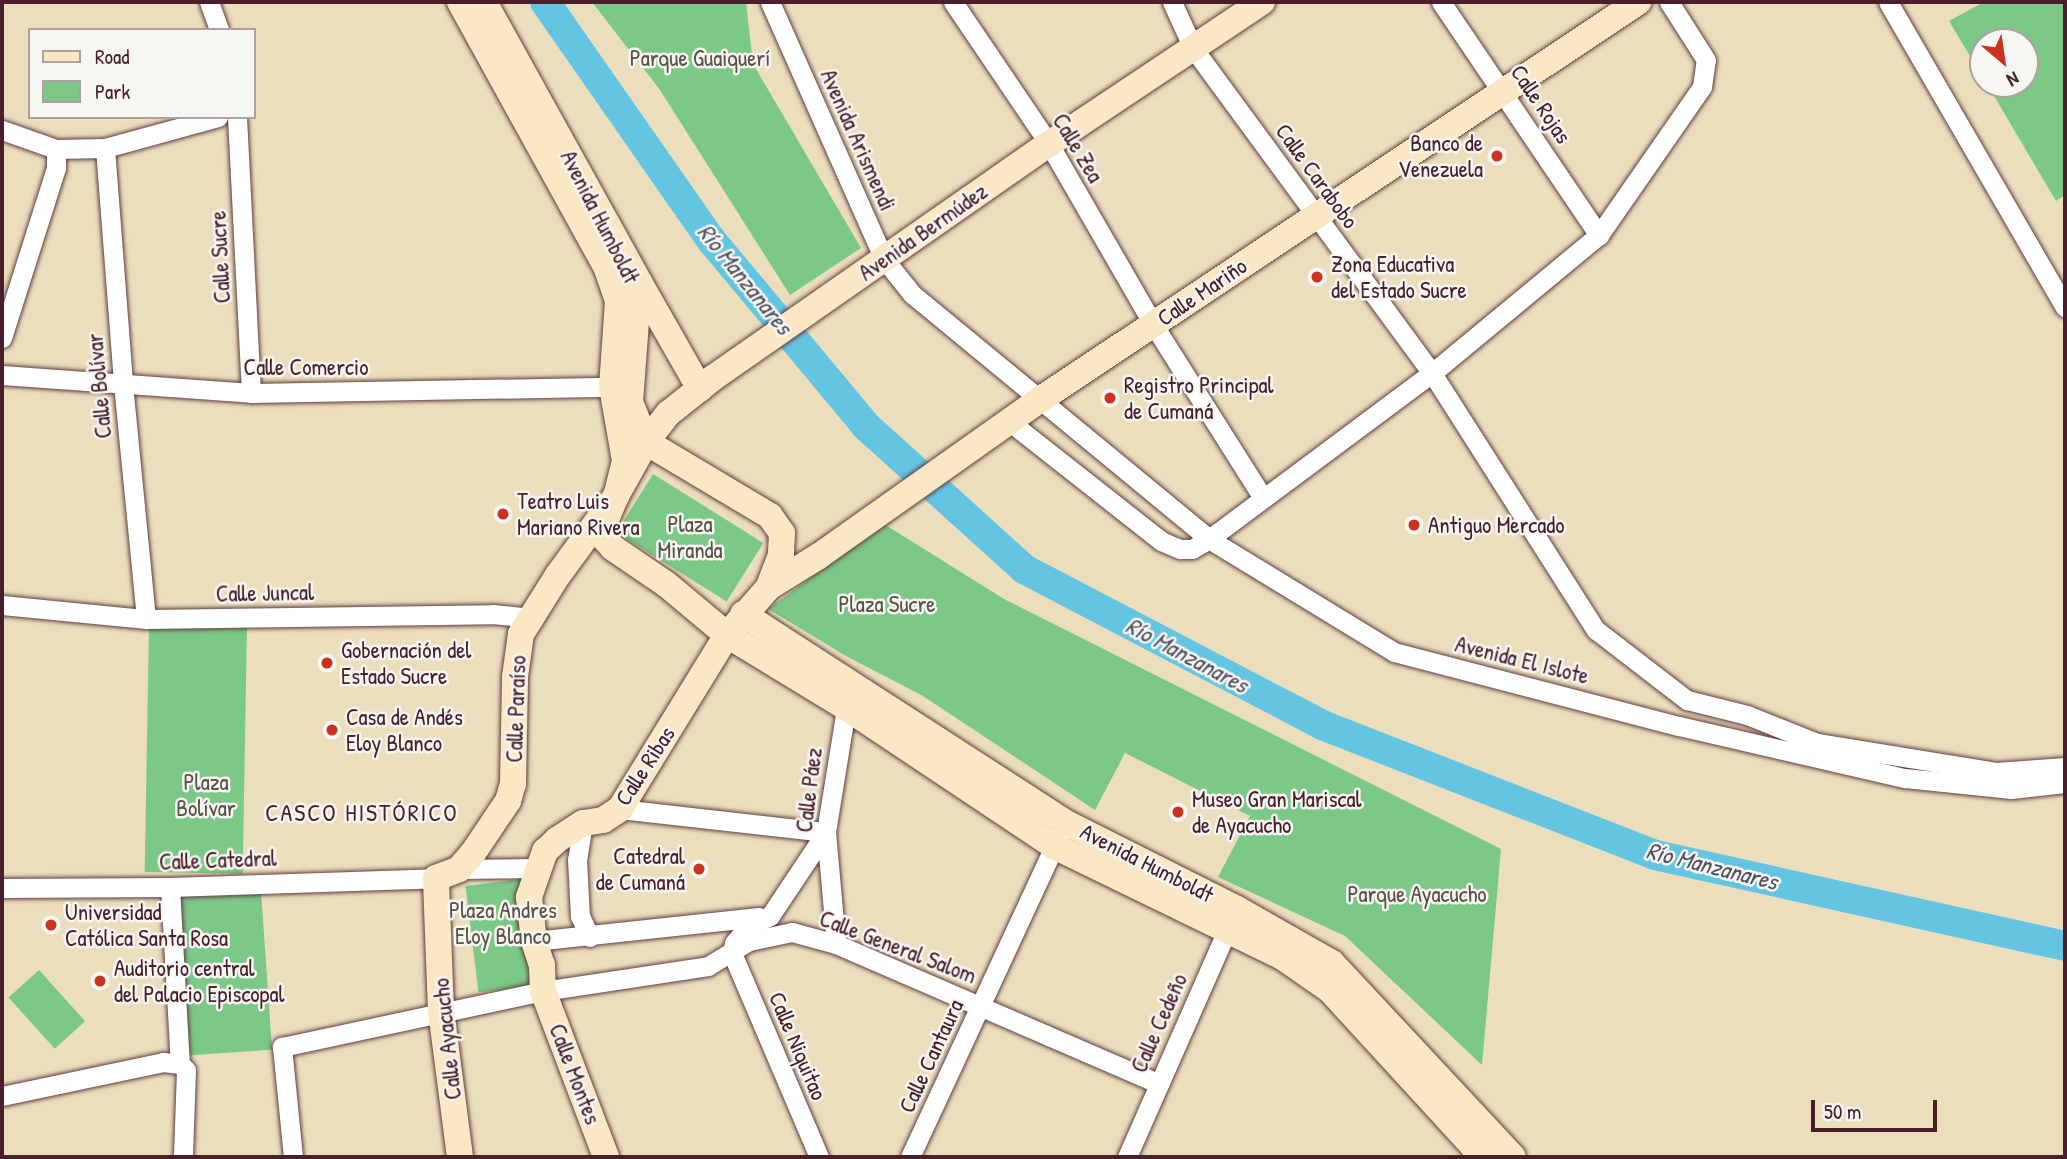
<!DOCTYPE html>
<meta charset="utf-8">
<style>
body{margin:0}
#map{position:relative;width:2067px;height:1159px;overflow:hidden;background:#ebdebc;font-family:"Patrick Hand",sans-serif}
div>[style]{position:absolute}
.green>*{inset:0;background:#7cc886;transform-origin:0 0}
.river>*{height:30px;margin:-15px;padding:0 15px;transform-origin:15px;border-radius:15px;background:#64c5e2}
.roads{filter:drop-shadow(0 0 2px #623c41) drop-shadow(0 0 2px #623c41)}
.street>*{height:19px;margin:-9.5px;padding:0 9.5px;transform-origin:9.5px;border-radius:9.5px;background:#fff}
.secondary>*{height:26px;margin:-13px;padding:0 13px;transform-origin:13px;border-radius:13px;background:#fae7c3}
.dots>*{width:19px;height:19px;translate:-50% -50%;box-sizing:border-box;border:4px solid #f6f6f2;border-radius:50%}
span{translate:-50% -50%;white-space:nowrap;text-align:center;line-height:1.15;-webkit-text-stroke:5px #f6f6f2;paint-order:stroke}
.park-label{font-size:23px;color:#595246}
.street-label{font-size:23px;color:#4a1f2b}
.poi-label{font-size:23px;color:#4a1f2b}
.right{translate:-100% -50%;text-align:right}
.left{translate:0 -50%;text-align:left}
.water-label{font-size:24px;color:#525162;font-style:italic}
.neighbourhood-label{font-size:24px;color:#4a1f2b;letter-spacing:2px}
.frame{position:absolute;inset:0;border:4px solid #4a1f2b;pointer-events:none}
.legend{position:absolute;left:28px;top:28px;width:228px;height:91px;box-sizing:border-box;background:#f6f6f2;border:2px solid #b1a0a2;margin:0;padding:9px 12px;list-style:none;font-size:21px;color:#4a1f2b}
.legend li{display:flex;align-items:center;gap:14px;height:35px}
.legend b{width:35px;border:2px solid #b1a0a2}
.north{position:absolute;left:1969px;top:28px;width:70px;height:70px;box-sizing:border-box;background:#f6f6f2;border:2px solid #b1a0a2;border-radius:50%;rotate:151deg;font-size:19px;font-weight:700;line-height:28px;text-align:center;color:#4a1f2b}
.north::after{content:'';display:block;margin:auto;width:24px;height:32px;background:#c8321e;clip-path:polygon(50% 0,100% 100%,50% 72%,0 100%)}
.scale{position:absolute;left:1811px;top:1100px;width:126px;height:32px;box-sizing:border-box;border:4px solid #4a1f2b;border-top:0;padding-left:9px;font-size:21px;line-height:24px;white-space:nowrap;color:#4a1f2b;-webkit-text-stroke:5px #f6f6f2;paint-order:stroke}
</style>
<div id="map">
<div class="green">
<i style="clip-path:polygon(592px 2px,746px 2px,753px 64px,861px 248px,790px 295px,660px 90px)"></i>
<i style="clip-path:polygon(1984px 2px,2065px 2px,2065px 195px,2056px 201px,1987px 84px,2025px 84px,2025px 42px,1983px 42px,1983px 78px,1949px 21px)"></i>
<i style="left:653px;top:474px;width:130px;height:69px;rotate:32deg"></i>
<i style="clip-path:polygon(884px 524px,1004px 599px,1501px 849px,1482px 1065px,1345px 936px,1218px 877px,1250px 816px,1125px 753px,1095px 810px,923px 696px,846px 656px,768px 609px)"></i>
<i style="left:149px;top:625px;width:98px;height:247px;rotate:1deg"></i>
<i style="left:531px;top:878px;width:107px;height:66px;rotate:83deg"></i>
<i style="left:261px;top:891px;width:159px;height:85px;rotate:86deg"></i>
<i style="left:39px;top:970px;width:69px;height:41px;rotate:48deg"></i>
</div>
<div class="river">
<i style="left:545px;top:2px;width:292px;rotate:55.1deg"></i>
<i style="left:712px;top:241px;width:241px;rotate:50.2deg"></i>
<i style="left:866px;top:426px;width:213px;rotate:42.1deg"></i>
<i style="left:1024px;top:569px;width:336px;rotate:27.6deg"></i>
<i style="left:1322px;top:725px;width:357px;rotate:21.3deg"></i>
<i style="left:1655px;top:855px;width:420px;rotate:12.5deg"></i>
</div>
<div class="roads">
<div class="street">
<i style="left:209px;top:2px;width:30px;rotate:70deg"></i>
<i style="left:770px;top:2px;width:281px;rotate:66.1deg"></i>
<i style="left:884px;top:259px;width:45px;rotate:51.3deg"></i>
<i style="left:912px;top:294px;width:385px;rotate:39.5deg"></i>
<i style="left:1209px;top:539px;width:217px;rotate:31.4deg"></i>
<i style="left:1394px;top:652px;width:294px;rotate:14.6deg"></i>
<i style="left:1679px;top:726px;width:232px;rotate:13deg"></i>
<i style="left:1905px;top:778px;width:107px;rotate:5.9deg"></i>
<i style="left:2011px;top:789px;width:54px;rotate:-6.3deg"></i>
<i style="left:953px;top:2px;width:171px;rotate:55.9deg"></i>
<i style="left:1049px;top:144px;width:208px;rotate:60deg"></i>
<i style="left:1153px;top:324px;width:206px;rotate:57.7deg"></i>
<i style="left:1172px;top:2px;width:51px;rotate:65.5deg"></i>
<i style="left:1193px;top:48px;width:403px;rotate:53.7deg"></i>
<i style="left:1432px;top:373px;width:305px;rotate:57.5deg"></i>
<i style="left:1596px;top:630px;width:115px;rotate:37.6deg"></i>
<i style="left:1687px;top:700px;width:62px;rotate:14deg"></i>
<i style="left:1747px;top:715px;width:75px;rotate:21.8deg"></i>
<i style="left:1817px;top:743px;width:181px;rotate:9.2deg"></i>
<i style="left:1996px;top:772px;width:69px;rotate:-4.1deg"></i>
<i style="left:1441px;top:2px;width:282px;rotate:55.9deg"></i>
<i style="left:1888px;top:2px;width:353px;rotate:59.9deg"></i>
<i style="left:237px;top:117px;width:276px;rotate:87.1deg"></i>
<i style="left:2px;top:130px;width:57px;rotate:19.4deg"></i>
<i style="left:56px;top:149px;width:49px;rotate:-1.2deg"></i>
<i style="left:105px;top:148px;width:117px;rotate:-15.3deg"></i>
<i style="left:105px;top:148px;width:237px;rotate:85.6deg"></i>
<i style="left:123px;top:384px;width:236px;rotate:84.4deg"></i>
<i style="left:2px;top:338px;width:178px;rotate:-72.4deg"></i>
<i style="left:56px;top:168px;width:19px;rotate:-90deg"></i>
<i style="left:2px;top:375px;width:250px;rotate:4.1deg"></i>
<i style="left:251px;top:393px;width:361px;rotate:-1deg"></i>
<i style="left:1010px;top:422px;width:192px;rotate:38.2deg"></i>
<i style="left:1161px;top:541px;width:21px;rotate:23deg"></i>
<i style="left:1180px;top:549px;width:12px"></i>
<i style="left:1192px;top:549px;width:20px;rotate:-30deg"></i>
<i style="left:1209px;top:539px;width:278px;rotate:-36.7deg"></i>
<i style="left:1432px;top:373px;width:217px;rotate:-39.6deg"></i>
<i style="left:1599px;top:235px;width:180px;rotate:-55.2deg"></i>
<i style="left:1702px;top:87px;width:27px;rotate:-82deg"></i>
<i style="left:1706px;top:60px;width:69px;rotate:-122.5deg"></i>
<i style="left:2px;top:605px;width:145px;rotate:5.6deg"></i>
<i style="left:146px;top:619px;width:347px;rotate:-0.8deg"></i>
<i style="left:493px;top:614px;width:36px;rotate:6deg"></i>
<i style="left:620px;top:809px;width:207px;rotate:6.4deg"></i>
<i style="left:826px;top:832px;width:101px;rotate:123.7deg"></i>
<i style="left:770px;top:916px;width:24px;rotate:156deg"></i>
<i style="left:748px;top:926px;width:22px;rotate:129deg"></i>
<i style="left:734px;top:943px;width:10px;rotate:101deg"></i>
<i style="left:732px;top:953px;width:222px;rotate:66.9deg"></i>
<i style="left:583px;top:823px;width:36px;rotate:99deg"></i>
<i style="left:577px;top:859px;width:57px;rotate:87deg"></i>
<i style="left:580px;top:916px;width:23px;rotate:65deg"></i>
<i style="left:459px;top:869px;width:79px;rotate:-0.7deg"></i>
<i style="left:170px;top:887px;width:177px;rotate:86.8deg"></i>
<i style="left:180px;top:1064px;width:8px;rotate:45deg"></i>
<i style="left:186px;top:1070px;width:87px;rotate:92deg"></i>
<i style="left:2px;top:888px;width:168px;rotate:-0.3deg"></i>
<i style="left:170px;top:887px;width:266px;rotate:-1.9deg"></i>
<i style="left:534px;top:941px;width:226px;rotate:-6.1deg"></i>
<i style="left:836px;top:944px;width:112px;rotate:-95.1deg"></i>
<i style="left:826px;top:832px;width:138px;rotate:-80.8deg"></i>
<i style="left:2px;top:1096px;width:165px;rotate:-11.9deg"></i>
<i style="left:163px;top:1062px;width:17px;rotate:7deg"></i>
<i style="left:293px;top:1157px;width:111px;rotate:-95.7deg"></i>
<i style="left:282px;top:1047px;width:267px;rotate:-12.1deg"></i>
<i style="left:543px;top:991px;width:167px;rotate:-8.6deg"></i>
<i style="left:708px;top:966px;width:48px;rotate:-31.4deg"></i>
<i style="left:749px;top:941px;width:44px;rotate:-11.8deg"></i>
<i style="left:792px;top:932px;width:46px;rotate:15.3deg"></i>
<i style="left:836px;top:944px;width:352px;rotate:23.4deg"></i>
<i style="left:910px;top:1157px;width:356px;rotate:-65.1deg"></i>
<i style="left:1127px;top:1157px;width:260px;rotate:-66.2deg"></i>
</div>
<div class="secondary">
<i style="left:460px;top:2px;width:302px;rotate:61.1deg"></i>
<i style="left:606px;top:266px;width:37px;rotate:71deg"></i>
<i style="left:618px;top:301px;width:86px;rotate:94deg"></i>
<i style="left:612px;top:387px;width:75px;rotate:80deg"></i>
<i style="left:625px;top:461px;width:36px;rotate:104deg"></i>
<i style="left:616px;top:496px;width:34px;rotate:113deg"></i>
<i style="left:603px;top:527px;width:11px;rotate:85deg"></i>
<i style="left:604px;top:538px;width:13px;rotate:48deg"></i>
<i style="left:613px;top:548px;width:64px;rotate:34.2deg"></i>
<i style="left:666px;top:584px;width:80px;rotate:39.9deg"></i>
<i style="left:727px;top:635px;width:137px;rotate:31.3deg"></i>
<i style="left:844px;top:706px;width:252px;rotate:33.7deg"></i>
<i style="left:1054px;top:846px;width:252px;rotate:25.9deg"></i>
<i style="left:1281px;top:956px;width:60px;rotate:34.8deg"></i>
<i style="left:1330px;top:990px;width:226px;rotate:47.5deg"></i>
<i style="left:484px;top:2px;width:320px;rotate:61deg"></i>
<i style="left:639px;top:282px;width:120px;rotate:94.3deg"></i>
<i style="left:630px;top:402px;width:43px;rotate:68.2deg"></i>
<i style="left:646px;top:442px;width:144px;rotate:30.8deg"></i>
<i style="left:770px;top:516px;width:21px;rotate:55deg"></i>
<i style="left:782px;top:533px;width:22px;rotate:93deg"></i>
<i style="left:781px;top:555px;width:34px;rotate:111deg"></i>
<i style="left:769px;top:587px;width:64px;rotate:131.2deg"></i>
<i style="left:727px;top:635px;width:204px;rotate:121.6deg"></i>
<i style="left:620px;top:809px;width:20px;rotate:147deg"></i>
<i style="left:603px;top:820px;width:20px;rotate:171deg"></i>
<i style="left:583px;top:823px;width:31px;rotate:147deg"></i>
<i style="left:557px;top:840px;width:16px;rotate:137deg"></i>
<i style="left:545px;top:851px;width:49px;rotate:109.2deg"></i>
<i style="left:529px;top:897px;width:44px;rotate:83.5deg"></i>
<i style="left:534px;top:941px;width:25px;rotate:72deg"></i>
<i style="left:542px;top:965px;width:26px;rotate:88deg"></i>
<i style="left:543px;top:991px;width:178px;rotate:69.2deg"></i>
<i style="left:639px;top:282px;width:123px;rotate:60.3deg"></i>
<i style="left:769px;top:587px;width:59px;rotate:-31.8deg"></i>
<i style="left:819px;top:556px;width:268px;rotate:-35.3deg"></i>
<i style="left:1038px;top:401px;width:721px;rotate:-33.62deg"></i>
<i style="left:743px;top:614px;width:385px;rotate:32.9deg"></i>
<i style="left:1066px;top:823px;width:191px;rotate:26.7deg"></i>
<i style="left:1237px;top:909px;width:109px;rotate:29.6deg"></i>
<i style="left:1332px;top:963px;width:265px;rotate:47deg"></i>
<i style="left:460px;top:1157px;width:147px;rotate:-97.4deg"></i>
<i style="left:441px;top:1011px;width:133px;rotate:-92.2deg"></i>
<i style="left:436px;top:878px;width:25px;rotate:-21deg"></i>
<i style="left:459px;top:869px;width:21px;rotate:-49deg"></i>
<i style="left:473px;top:853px;width:63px;rotate:-56.1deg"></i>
<i style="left:508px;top:801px;width:18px;rotate:-74deg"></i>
<i style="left:513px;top:784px;width:107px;rotate:-88.9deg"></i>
<i style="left:515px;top:677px;width:43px;rotate:-82.1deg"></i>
<i style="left:521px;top:634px;width:70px;rotate:-57.9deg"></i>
<i style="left:558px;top:575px;width:98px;rotate:-53.7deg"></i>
<i style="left:616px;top:496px;width:62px;rotate:-60.9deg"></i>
<i style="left:646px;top:442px;width:37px;rotate:-52deg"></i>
<i style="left:669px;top:413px;width:56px;rotate:-38.5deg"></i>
<i style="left:713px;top:378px;width:409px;rotate:-34.9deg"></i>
<i style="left:1049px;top:144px;width:256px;rotate:-33.7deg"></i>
</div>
</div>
<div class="dots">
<i style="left:1497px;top:156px;background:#c8321e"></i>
<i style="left:1317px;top:277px;background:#c8321e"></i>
<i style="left:1110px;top:398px;background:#c8321e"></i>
<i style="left:503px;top:514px;background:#c8321e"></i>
<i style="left:1414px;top:525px;background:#c8321e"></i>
<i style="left:327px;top:663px;background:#c8321e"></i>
<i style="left:332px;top:730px;background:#c8321e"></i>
<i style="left:1178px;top:812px;background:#c8321e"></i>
<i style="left:699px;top:869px;background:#c8321e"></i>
<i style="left:51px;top:925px;background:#c8321e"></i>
<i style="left:100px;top:981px;background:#c8321e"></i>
</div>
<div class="park-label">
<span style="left:700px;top:58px">Parque Guaiquerí</span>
<span style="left:690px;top:537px">Plaza<br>Miranda</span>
<span style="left:887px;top:604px">Plaza Sucre</span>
<span style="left:206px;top:795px">Plaza<br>Bolívar</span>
<span style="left:1417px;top:894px">Parque Ayacucho</span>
<span style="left:503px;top:923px">Plaza Andres<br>Eloy Blanco</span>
</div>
<div class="street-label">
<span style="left:1541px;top:104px;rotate:56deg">Calle Rojas</span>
<span style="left:858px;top:140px;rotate:66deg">Avenida Arismendi</span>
<span style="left:1078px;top:148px;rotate:59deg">Calle Zea</span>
<span style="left:1317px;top:176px;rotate:54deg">Calle Carabobo</span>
<span style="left:600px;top:217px;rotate:63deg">Avenida Humboldt</span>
<span style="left:923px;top:232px;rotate:-35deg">Avenida Bermúdez</span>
<span style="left:220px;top:257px;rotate:-93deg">Calle Sucre</span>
<span style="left:1202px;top:292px;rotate:-34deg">Calle Mariño</span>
<span style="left:306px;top:367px">Calle Comercio</span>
<span style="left:99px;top:386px;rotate:-95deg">Calle Bolívar</span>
<span style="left:265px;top:593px;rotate:-1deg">Calle Juncal</span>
<span style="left:1522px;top:660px;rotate:14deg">Avenida El Islote</span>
<span style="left:516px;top:709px;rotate:-88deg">Calle Paraíso</span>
<span style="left:645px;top:766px;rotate:-57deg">Calle Ribas</span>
<span style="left:809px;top:790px;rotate:-83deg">Calle Páez</span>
<span style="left:218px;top:860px;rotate:-2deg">Calle Catedral</span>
<span style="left:1147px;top:863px;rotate:27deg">Avenida Humboldt</span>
<span style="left:898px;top:947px;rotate:21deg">Calle General Salom</span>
<span style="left:1159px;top:1023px;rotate:-66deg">Calle Cedeño</span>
<span style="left:447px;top:1039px;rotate:-96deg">Calle Ayacucho</span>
<span style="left:798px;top:1046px;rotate:67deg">Calle Niquitao</span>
<span style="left:931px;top:1056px;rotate:-65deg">Calle Cantaura</span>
<span style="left:575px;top:1074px;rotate:69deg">Calle Montes</span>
</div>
<div class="poi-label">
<span class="right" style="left:1483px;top:156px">Banco de<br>Venezuela</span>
<span class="left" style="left:1331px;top:277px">Zona Educativa<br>del Estado Sucre</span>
<span class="left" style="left:1124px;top:398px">Registro Principal<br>de Cumaná</span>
<span class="left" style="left:517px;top:514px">Teatro Luis<br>Mariano Rivera</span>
<span class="left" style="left:1428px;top:525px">Antiguo Mercado</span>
<span class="left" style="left:341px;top:663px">Gobernación del<br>Estado Sucre</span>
<span class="left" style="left:346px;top:730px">Casa de Andés<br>Eloy Blanco</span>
<span class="left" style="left:1192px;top:812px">Museo Gran Mariscal<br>de Ayacucho</span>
<span class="right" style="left:685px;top:869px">Catedral<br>de Cumaná</span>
<span class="left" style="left:65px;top:925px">Universidad<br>Católica Santa Rosa</span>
<span class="left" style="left:114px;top:981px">Auditorio central<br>del Palacio Episcopal</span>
</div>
<div class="water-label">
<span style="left:745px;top:279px;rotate:51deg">Río Manzanares</span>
<span style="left:1187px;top:655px;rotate:28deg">Río Manzanares</span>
<span style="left:1712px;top:866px;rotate:14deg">Río Manzanares</span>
</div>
<div class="neighbourhood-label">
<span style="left:362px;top:813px">CASCO HISTÓRICO</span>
</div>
<div class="frame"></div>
<ul class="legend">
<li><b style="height:9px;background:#fae7c3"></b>Road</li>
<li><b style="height:19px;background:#7cc886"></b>Park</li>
</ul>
<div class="north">N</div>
<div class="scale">50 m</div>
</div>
